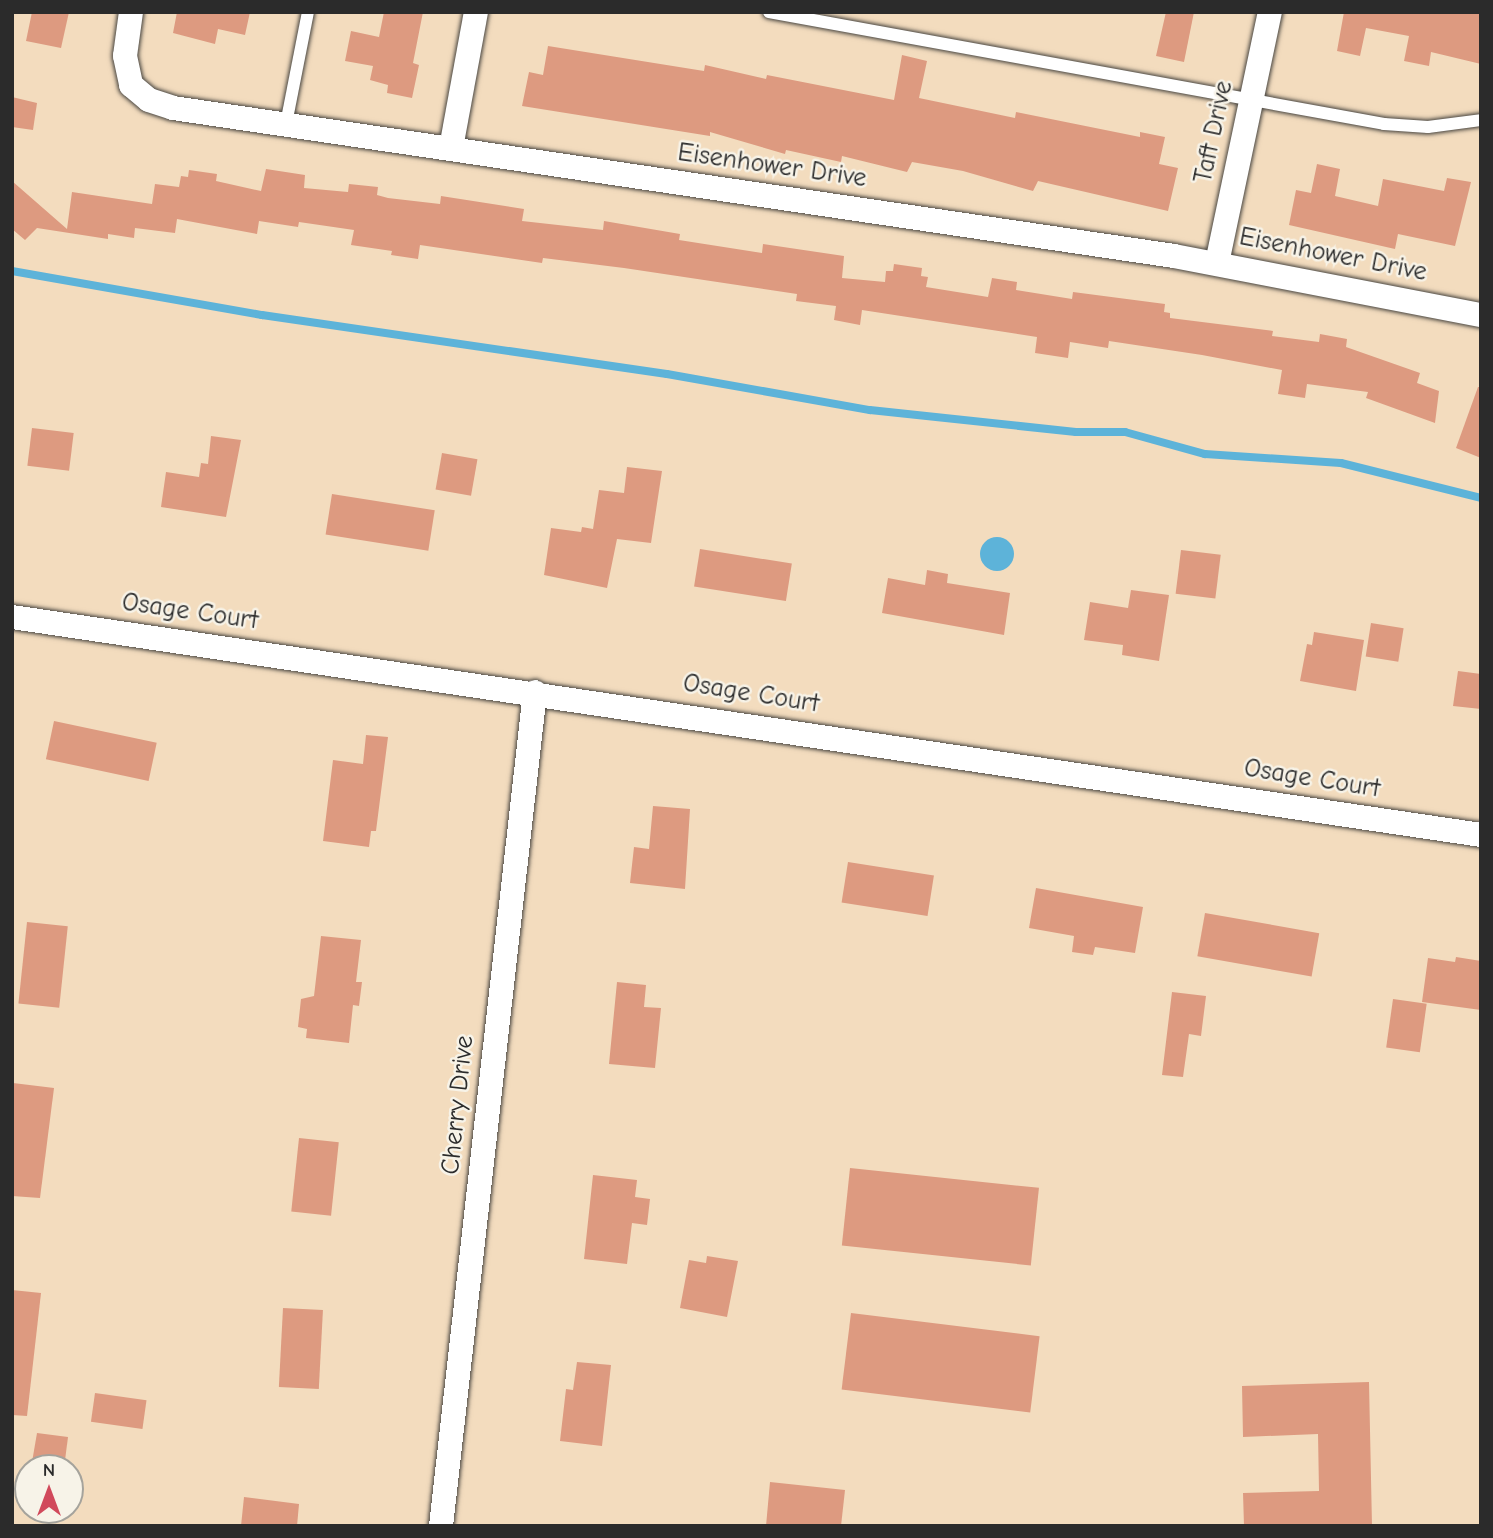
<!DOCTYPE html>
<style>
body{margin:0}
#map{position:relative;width:1493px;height:1538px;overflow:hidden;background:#f3dcbe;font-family:"Comic Neue",sans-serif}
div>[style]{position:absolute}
.water>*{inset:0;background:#5db3d9}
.round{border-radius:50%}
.stream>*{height:8px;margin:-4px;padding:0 4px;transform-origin:4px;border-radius:4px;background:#5db3d9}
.building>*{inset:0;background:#dd9a80;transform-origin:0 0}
.roads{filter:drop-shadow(0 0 2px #494641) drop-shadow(0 0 2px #494641)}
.lane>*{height:12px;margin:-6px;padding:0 6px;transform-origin:6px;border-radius:6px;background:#fff}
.street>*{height:24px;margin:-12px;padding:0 12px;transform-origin:12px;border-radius:12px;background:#fff}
span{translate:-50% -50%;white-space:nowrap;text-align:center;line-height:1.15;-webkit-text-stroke:5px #f7f3e8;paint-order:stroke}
.street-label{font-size:26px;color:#2b2b2b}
.frame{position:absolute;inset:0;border:14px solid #2b2b2b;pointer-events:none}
.north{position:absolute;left:14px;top:1454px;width:70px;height:70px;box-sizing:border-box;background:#f7f3e8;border:2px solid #a5a39c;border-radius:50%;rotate:0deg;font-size:19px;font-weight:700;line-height:28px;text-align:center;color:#2b2b2b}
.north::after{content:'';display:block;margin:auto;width:24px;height:32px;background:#d1495b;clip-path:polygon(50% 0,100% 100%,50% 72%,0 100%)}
</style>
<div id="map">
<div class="water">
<i class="round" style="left:980px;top:537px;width:34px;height:34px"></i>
</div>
<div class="stream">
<i style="left:12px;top:271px;width:254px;rotate:10deg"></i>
<i style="left:262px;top:315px;width:409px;rotate:8.3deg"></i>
<i style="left:667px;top:374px;width:206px;rotate:10.1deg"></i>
<i style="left:870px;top:410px;width:207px;rotate:6.1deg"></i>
<i style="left:1076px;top:432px;width:49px"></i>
<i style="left:1125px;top:432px;width:83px;rotate:15.4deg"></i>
<i style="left:1205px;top:454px;width:136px;rotate:3.8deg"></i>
<i style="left:1341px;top:463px;width:144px;rotate:14deg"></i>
</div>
<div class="building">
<i style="clip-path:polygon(32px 12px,69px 12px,61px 48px,26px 41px)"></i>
<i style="clip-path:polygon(177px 12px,250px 12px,245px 35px,218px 29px,215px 44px,173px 33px)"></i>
<i style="clip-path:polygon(384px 12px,423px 12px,413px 63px,419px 65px,412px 98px,387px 93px,388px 85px,370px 80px,373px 66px,345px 61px,351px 31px,379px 37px)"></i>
<i style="clip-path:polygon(1166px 12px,1194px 12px,1184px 62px,1156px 56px)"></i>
<i style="clip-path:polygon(1344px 12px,1481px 12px,1481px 64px,1431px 52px,1429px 66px,1404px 61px,1409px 36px,1366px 28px,1360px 56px,1337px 51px)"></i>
<i style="clip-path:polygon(548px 46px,704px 71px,705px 65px,766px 79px,767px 75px,894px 100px,902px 55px,927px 61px,919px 98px,1015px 118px,1016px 112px,1140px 137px,1140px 132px,1165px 137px,1159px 164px,1178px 168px,1168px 211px,1038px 181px,1033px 191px,963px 171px,912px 162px,907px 172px,842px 156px,841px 162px,786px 150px,785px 154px,710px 132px,710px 136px,522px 106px,529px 72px,543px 75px)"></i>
<i style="clip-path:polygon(12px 97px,37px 103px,33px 130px,12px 127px)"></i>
<i style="clip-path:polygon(1317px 164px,1340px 169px,1335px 196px,1378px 206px,1383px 179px,1444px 191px,1447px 178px,1471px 182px,1455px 246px,1398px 234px,1395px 249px,1289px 225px,1296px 190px,1311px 193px)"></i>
<i style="clip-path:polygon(266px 169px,305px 175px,304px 188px,348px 192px,349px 184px,378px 187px,377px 195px,388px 198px,440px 204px,441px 196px,524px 209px,522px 221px,603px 230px,604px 221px,680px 234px,679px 240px,762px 253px,763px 244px,844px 256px,842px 278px,885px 282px,886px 271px,893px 271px,894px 264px,922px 268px,921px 276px,928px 277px,926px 287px,988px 297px,992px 278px,1017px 282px,1016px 290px,1072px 299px,1073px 292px,1165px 304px,1164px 312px,1170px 313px,1170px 318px,1273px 331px,1272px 336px,1319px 342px,1320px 334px,1347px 339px,1346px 347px,1420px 373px,1417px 383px,1439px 391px,1435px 423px,1366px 398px,1368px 392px,1307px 384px,1305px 398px,1278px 394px,1282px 370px,1202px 355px,1109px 341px,1108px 348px,1070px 342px,1068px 358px,1035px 353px,1037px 337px,862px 310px,860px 325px,834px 320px,836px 306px,796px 301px,797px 294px,624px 268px,543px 258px,542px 263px,420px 245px,418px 259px,391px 255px,392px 251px,351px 245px,354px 230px,299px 222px,298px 227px,259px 221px,257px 234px,177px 219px,175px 233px,135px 228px,134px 238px,108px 234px,108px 239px,37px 228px,25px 240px,12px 229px,12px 181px,67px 229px,72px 192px,152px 204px,155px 184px,179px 187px,181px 176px,188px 177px,189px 170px,217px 174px,216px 181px,261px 191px)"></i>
<i style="clip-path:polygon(1478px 387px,1481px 387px,1481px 458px,1456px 448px)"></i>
<i style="left:32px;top:428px;width:42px;height:38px;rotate:7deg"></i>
<i style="clip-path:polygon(211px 436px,241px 440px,226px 517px,161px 507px,166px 472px,199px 477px,201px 463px,208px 464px)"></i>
<i style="left:442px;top:453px;width:36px;height:37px;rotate:10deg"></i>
<i style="clip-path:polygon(627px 467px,662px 471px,651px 543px,617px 539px,607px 588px,544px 575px,551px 528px,581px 532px,582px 527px,593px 529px,599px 490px,624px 493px)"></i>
<i style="left:332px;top:494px;width:104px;height:41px;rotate:9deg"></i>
<i style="left:700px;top:549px;width:93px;height:38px;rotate:9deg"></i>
<i style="left:1181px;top:550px;width:40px;height:44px;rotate:7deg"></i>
<i style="clip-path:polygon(927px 570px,948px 574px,947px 583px,1010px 593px,1004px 635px,882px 613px,888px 578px,925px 585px)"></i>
<i style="clip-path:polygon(1131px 590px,1169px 595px,1159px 661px,1122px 655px,1123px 645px,1084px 640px,1090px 602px,1128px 608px)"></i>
<i style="left:1371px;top:623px;width:33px;height:34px;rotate:9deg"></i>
<i style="clip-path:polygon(1314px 632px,1364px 640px,1356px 691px,1300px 681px,1307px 644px,1312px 645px)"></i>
<i style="clip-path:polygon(1458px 671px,1481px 674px,1481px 709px,1453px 706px)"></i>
<i style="left:54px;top:721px;width:105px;height:39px;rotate:12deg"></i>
<i style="clip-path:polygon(366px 735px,388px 737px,376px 831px,371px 831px,369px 847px,323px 841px,333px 760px,363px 764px)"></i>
<i style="clip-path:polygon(653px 806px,690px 809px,685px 889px,630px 883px,634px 847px,649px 849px)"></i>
<i style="left:848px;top:862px;width:87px;height:41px;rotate:9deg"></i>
<i style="clip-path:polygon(1036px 888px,1143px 907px,1135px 953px,1095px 947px,1093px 955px,1072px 952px,1074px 936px,1029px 928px)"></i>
<i style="left:1205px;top:913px;width:116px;height:44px;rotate:10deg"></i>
<i style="left:27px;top:922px;width:41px;height:82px;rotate:6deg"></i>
<i style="clip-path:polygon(321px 936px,361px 940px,356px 982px,362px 982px,359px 1006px,353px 1005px,349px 1043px,306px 1038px,307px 1029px,298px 1027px,301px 999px,314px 996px)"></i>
<i style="clip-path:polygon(1456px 957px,1481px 961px,1481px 1010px,1422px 1002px,1428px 958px,1455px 962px)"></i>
<i style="clip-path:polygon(617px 982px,646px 985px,644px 1007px,661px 1008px,655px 1068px,609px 1064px)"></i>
<i style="clip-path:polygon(1172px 992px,1206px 996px,1201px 1036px,1189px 1034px,1183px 1077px,1162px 1075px)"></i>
<i style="left:1393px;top:999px;width:34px;height:49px;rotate:8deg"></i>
<i style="clip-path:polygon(13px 1083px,54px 1088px,40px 1198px,12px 1196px)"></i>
<i style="left:299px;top:1138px;width:40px;height:74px;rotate:6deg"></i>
<i style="left:850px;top:1168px;width:190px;height:78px;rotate:6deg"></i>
<i style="clip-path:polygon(593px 1175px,637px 1180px,635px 1197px,650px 1199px,647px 1225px,632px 1223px,627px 1264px,584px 1259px)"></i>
<i style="clip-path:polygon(707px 1256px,738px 1261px,727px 1317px,680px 1308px,689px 1260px,706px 1263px)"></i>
<i style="clip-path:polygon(12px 1290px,41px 1293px,27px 1416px,12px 1415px)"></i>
<i style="left:283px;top:1308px;width:40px;height:79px;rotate:3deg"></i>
<i style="left:851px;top:1313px;width:190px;height:77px;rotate:7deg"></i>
<i style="clip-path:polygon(577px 1362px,611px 1365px,602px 1446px,560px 1441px,566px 1389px,573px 1390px)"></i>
<i style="clip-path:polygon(1369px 1382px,1372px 1526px,1244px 1526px,1243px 1493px,1319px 1491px,1318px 1434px,1243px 1437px,1242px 1386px)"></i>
<i style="left:95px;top:1393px;width:52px;height:29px;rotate:8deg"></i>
<i style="clip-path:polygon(37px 1433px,68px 1437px,64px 1468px,31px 1468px)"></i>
<i style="clip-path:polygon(770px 1482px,845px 1490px,841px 1526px,766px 1526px)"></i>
<i style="clip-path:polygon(244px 1497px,299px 1504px,297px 1526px,241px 1526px)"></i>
</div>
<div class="roads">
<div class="lane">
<i style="left:769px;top:12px;width:625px;rotate:10.32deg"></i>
<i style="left:1384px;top:124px;width:44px;rotate:3.9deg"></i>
<i style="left:1428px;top:127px;width:53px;rotate:-7.5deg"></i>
<i style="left:286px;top:124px;width:114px;rotate:-78.9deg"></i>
</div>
<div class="street">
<i style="left:131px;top:12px;width:44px;rotate:97.8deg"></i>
<i style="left:125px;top:56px;width:30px;rotate:78deg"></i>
<i style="left:131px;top:85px;width:23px;rotate:40deg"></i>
<i style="left:149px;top:100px;width:25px;rotate:18deg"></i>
<i style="left:173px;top:108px;width:1012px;rotate:8.41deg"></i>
<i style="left:1174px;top:256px;width:313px;rotate:10.9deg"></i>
<i style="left:451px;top:148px;width:138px;rotate:-79.6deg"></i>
<i style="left:1217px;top:263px;width:257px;rotate:-78.1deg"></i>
<i style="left:12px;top:617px;width:1485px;rotate:8.44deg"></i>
<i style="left:441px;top:1526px;width:839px;rotate:-83.57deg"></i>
</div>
</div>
<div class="street-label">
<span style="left:1214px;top:132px;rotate:-78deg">Taft Drive</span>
<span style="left:772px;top:166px;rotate:8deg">Eisenhower Drive</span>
<span style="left:1333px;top:255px;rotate:11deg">Eisenhower Drive</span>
<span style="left:190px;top:612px;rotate:8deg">Osage Court</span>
<span style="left:751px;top:694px;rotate:9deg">Osage Court</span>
<span style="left:1312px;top:779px;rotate:9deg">Osage Court</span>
<span style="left:458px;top:1105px;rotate:-84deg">Cherry Drive</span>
</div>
<div class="frame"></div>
<div class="north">N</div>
</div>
